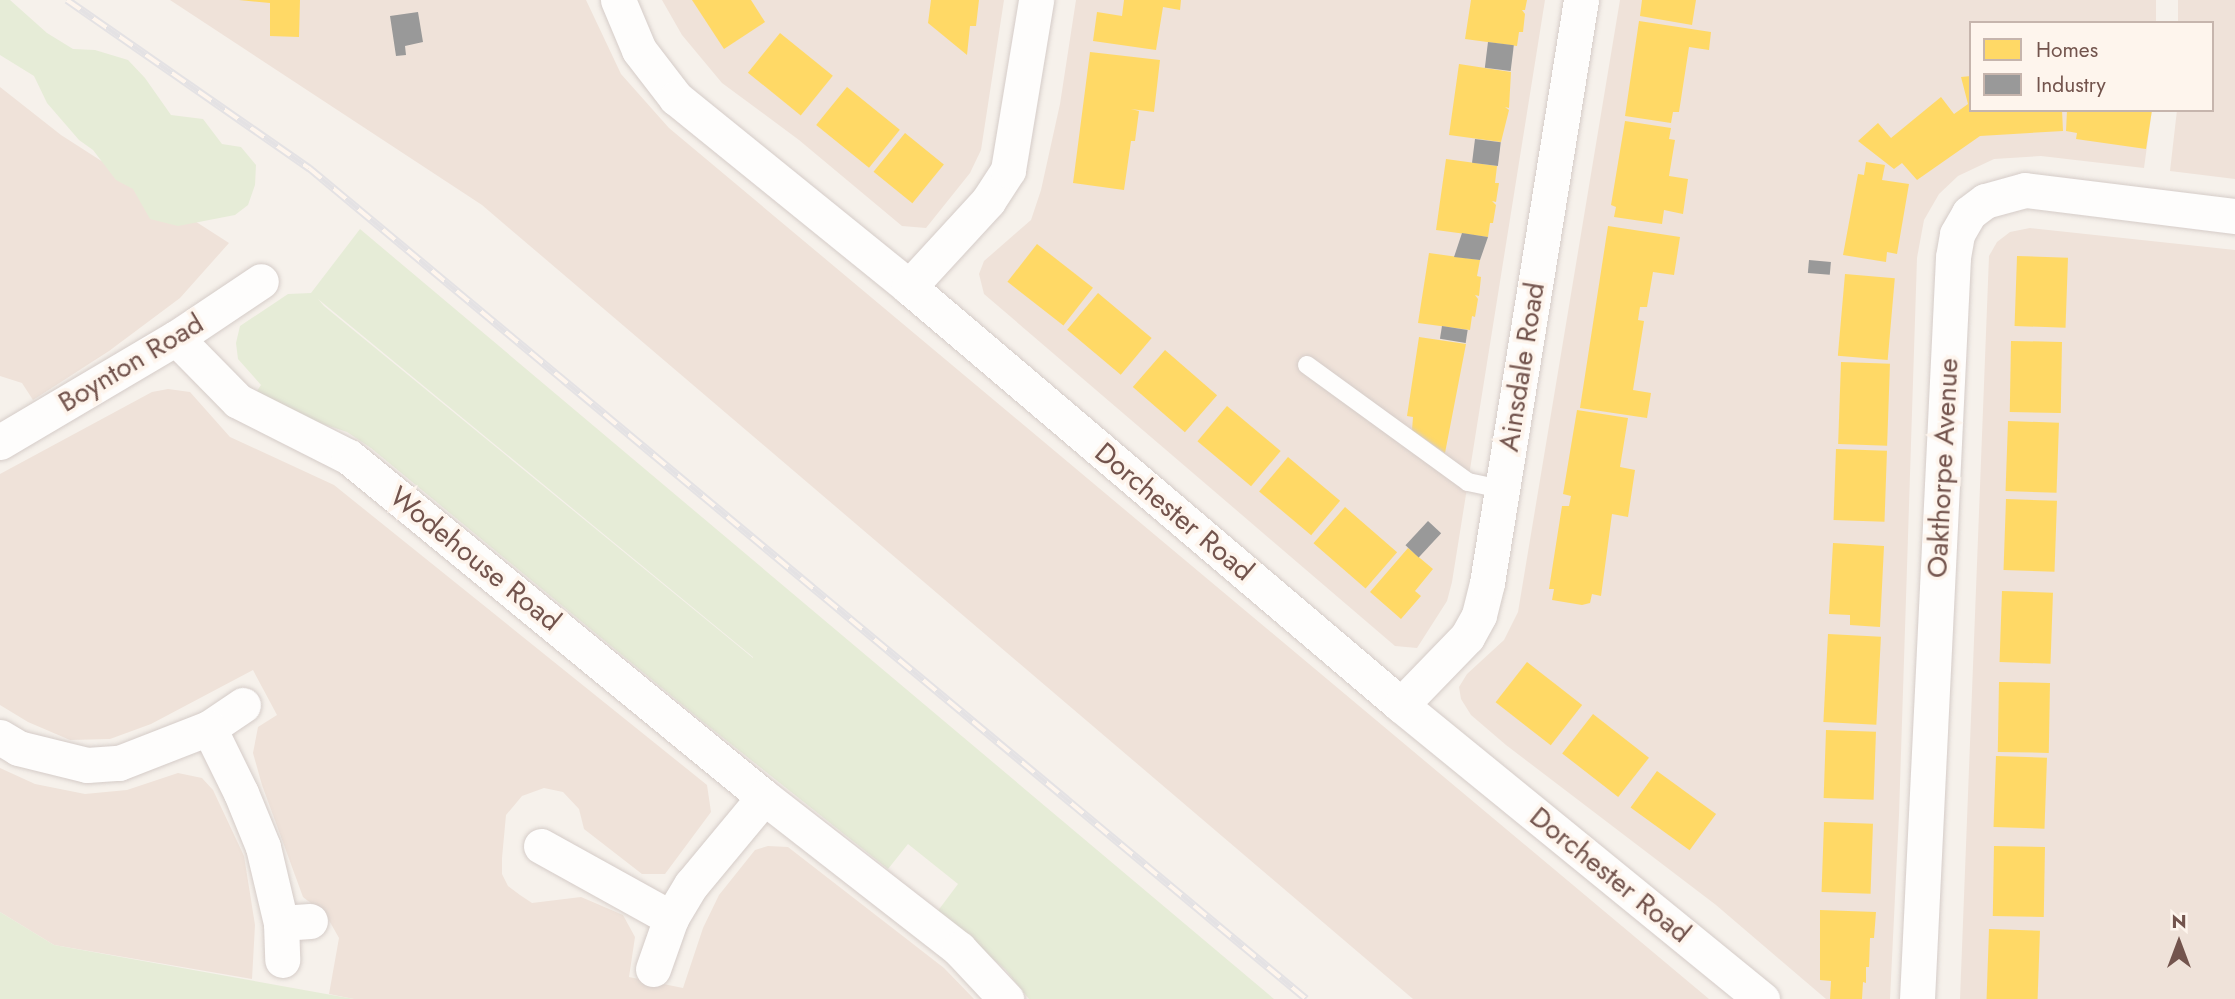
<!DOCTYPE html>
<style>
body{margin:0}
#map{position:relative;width:2235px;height:999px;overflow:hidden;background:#f6f1eb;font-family:Jost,sans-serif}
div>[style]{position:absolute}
.residential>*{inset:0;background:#efe2d9}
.green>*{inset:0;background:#e6ecd7}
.homes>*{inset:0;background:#ffd966;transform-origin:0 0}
.industry>*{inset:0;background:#999;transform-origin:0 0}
.roads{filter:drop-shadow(0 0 2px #d5ccc8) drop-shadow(0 0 2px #d5ccc8)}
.lane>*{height:18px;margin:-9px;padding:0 9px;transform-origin:9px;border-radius:9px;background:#fefdfc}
.street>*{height:35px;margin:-17.5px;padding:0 17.5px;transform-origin:17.5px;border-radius:17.5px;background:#fefdfc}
.rail>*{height:8px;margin-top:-4px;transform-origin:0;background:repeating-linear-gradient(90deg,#fef5ed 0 16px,#e4e2e4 0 32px);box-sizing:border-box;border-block:2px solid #e4e2e4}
span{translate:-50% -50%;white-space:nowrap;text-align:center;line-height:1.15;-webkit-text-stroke:7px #fef5ed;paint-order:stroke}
.street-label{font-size:28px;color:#73544d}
.legend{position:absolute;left:1969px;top:21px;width:245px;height:91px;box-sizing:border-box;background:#fef5ed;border:2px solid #c6b5ad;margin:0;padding:9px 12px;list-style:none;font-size:21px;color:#73544d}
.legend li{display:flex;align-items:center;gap:14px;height:35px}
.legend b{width:35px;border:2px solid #c6b5ad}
.north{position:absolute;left:2144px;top:908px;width:70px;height:70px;-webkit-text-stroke:5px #fef5ed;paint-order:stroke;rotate:0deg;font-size:19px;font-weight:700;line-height:28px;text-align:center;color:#73544d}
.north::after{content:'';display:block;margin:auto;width:24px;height:32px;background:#73544d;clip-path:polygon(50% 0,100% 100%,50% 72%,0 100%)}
</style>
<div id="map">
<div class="residential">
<i style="clip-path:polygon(170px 0,586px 0,621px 74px,669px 128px,1709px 999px,1413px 999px,482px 205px)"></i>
<i style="clip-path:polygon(662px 0,1004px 0,981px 150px,970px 173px,926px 228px,902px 226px,799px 140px,722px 83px,682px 35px)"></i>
<i style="clip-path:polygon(1076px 0,1545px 0,1452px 582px,1447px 601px,1417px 648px,1395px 646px,984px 294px,979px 274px,984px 261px,1031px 220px,1041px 190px,1060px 104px)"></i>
<i style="clip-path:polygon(1620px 0,2156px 0,2156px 23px,1971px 23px,1971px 110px,2152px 110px,2144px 168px,2041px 156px,1994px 159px,1958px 176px,1939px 194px,1924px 220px,1917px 258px,1899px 815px,1890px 999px,1826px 999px,1716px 905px,1506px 745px,1471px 715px,1461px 699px,1459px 687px,1467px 674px,1504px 640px,1518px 612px)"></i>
<i style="clip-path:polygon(2178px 0,2235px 0,2235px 179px,2170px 171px,2177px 110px,2212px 110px,2212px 23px,2178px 23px)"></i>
<i style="clip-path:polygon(0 87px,61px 135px,229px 243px,180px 298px,109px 351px,33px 400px,22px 383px,0 376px)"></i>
<i style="clip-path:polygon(2030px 228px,2235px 250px,2235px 999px,1960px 999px,1989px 256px,1997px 242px,2010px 232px)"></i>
<i style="clip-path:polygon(168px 389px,190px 392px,230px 437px,334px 485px,707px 785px,711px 812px,665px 874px,642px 874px,584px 829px,579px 809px,563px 792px,544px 788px,522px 796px,506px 815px,502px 858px,502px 874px,508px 886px,520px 895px,532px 903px,581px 897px,623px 915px,635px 937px,629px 977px,683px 988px,703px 928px,719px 895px,755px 850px,768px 846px,788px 847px,944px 968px,974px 999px,354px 999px,329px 994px,339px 938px,326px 915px,303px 897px,262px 785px,253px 753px,258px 727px,277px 715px,253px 670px,151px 724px,110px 739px,70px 740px,28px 722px,0 705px,0 474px,152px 392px)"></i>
<i style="clip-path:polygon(0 768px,35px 784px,85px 794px,127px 790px,178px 773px,202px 778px,213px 790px,244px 856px,255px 925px,252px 979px,54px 945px,0 912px)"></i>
</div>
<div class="green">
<i style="clip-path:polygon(0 0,10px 0,47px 33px,73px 49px,95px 50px,128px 60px,145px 78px,171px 115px,203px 119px,222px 144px,241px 147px,256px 165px,255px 185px,248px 205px,235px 215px,178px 226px,150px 219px,133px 189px,116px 180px,93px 150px,79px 140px,47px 103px,34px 76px,0 55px)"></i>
<i style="clip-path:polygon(evenodd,360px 229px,1274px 999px,1029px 999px,1005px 969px,937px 912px,958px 884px,908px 844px,888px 869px,702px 721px,371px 448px,347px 432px,302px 417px,255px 394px,261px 385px,238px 359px,236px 343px,240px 326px,288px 294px,311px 293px,360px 229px,318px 299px,753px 657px,753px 658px,324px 306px,318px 299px)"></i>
<i style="clip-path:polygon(0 912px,54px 945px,354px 999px,0 999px)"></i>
</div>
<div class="homes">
<i style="clip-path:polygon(239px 0,300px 0,299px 37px,270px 36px,270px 3px)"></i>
<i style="clip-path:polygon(692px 0,751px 0,765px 22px,724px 49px)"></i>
<i style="clip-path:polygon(931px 0,979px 0,976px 26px,970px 26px,967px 55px,928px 23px)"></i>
<i style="clip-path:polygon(1124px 0,1181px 0,1180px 10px,1163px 7px,1156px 50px,1093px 41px,1097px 12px,1122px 16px)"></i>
<i style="clip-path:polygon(1471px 0,1527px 0,1525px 10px,1522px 10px,1525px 14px,1523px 32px,1519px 32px,1517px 46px,1465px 39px)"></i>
<i style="clip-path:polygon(1642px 0,1696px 0,1692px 25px,1640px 16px)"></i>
<i style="clip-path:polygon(1639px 21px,1711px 32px,1709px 50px,1689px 47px,1679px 112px,1673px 112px,1671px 123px,1625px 116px)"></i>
<i style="left:780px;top:33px;width:68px;height:51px;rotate:39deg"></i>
<i style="clip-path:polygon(1090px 52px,1160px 60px,1154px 112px,1131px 109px,1139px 111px,1135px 141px,1131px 141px,1124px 190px,1073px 183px)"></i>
<i style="clip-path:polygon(1459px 64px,1511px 72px,1509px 108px,1505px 107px,1509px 110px,1501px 142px,1449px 135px)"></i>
<i style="clip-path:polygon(1971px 76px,1971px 110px,2062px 110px,2063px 131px,1980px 136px,1917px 180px,1902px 163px,1894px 169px,1858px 141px,1878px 123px,1891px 138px,1941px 97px,1954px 114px,1968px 104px,1961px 77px)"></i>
<i style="left:847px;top:87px;width:68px;height:49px;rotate:39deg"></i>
<i style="clip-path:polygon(2067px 110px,2152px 110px,2146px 149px,2076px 139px,2077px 133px,2066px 131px)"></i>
<i style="clip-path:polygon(1625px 121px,1671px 128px,1669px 139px,1675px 140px,1669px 176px,1688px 179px,1683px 214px,1664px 210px,1662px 224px,1614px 217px,1616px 207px,1611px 205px)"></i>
<i style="left:905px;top:133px;width:50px;height:50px;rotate:39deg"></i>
<i style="clip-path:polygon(1446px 159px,1497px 166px,1495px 183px,1499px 183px,1496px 202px,1492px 201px,1496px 205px,1493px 223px,1490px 223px,1488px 237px,1436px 230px)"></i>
<i style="clip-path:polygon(1866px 162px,1885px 165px,1882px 180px,1909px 184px,1897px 254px,1887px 252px,1886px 262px,1843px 255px,1858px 174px,1864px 175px)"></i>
<i style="clip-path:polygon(1608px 226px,1680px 237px,1674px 275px,1653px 272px,1647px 307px,1640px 307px,1638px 320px,1644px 321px,1633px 390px,1651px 393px,1647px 418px,1580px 408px)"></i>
<i style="left:1037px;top:244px;width:71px;height:48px;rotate:38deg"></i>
<i style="clip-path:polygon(1429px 253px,1480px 260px,1477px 276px,1481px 277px,1479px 296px,1475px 295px,1478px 299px,1475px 317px,1472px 316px,1470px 330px,1418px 323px)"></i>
<i style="left:2017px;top:256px;width:51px;height:70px;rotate:2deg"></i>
<i style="left:1845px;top:274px;width:50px;height:82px;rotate:5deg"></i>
<i style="left:1098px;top:293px;width:70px;height:48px;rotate:40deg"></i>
<i style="clip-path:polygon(1419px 337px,1466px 344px,1445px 453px,1412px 430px,1413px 417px,1407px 416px)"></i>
<i style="left:2011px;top:341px;width:51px;height:71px;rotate:1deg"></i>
<i style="left:1165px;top:350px;width:69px;height:49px;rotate:41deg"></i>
<i style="left:1841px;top:362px;width:49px;height:82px;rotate:2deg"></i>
<i style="left:1227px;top:406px;width:70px;height:46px;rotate:40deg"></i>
<i style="clip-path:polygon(1577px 410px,1628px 418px,1620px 467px,1635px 470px,1628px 517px,1612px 514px,1601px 596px,1592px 594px,1590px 603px,1582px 605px,1552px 600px,1554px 589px,1549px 589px,1562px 506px,1569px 506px,1571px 496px,1563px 494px)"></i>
<i style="left:2008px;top:421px;width:51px;height:70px;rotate:2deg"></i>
<i style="left:1836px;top:449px;width:51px;height:71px;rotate:2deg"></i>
<i style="left:1288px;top:457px;width:68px;height:45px;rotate:40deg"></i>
<i style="left:2006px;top:499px;width:51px;height:71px;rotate:2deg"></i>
<i style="left:1345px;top:507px;width:69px;height:48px;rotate:41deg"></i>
<i style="clip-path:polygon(1833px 543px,1884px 546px,1880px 627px,1850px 625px,1850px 615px,1829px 614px)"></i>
<i style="clip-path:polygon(1408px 548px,1433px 569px,1415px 591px,1421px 596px,1401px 619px,1370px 592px)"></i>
<i style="left:2002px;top:591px;width:51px;height:71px;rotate:2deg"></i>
<i style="left:1828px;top:634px;width:53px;height:88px;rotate:3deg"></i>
<i style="left:1527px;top:662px;width:70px;height:51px;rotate:38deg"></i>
<i style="left:1999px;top:682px;width:51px;height:70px;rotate:1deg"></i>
<i style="left:1593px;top:714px;width:71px;height:50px;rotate:38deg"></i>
<i style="left:1826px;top:730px;width:50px;height:68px;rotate:2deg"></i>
<i style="left:1996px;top:756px;width:51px;height:71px;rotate:2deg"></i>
<i style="left:1657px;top:771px;width:73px;height:45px;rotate:36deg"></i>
<i style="left:1824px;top:822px;width:49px;height:70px;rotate:2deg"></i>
<i style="left:1994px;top:846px;width:51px;height:70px;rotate:1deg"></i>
<i style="clip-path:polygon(1820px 910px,1876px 912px,1874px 938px,1870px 938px,1869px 967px,1866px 967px,1866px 983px,1863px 982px,1862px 999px,1830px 999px,1831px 981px,1820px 980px)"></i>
<i style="left:1989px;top:929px;width:51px;height:70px;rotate:2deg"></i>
</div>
<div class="industry">
<i style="clip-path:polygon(418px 12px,423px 42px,405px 46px,406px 55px,396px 56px,390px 16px)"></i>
<i style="left:1488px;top:42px;width:26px;height:26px;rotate:7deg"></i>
<i style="left:1475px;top:139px;width:26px;height:24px;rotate:7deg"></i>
<i style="clip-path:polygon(1462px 233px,1488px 237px,1480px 260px,1454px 257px)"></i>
<i style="left:1809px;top:260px;width:22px;height:13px;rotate:5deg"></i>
<i style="left:1442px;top:326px;width:26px;height:13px;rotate:9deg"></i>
<i style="left:1428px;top:521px;width:18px;height:33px;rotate:43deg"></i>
</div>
<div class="roads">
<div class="lane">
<i style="left:1307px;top:365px;width:199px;rotate:36deg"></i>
<i style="left:1468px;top:482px;width:35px;rotate:12deg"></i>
</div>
<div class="street">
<i style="left:618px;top:0;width:54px;rotate:67.2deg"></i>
<i style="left:639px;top:50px;width:61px;rotate:52.4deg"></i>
<i style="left:676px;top:98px;width:300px;rotate:39deg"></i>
<i style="left:909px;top:287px;width:646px;rotate:40.35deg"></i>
<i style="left:1401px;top:705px;width:466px;rotate:39.2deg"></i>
<i style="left:909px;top:287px;width:117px;rotate:-47.4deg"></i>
<i style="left:988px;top:201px;width:37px;rotate:-57deg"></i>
<i style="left:1008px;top:170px;width:172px;rotate:-80.6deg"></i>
<i style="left:176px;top:338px;width:88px;rotate:45.5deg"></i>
<i style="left:238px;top:401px;width:124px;rotate:26.8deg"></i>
<i style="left:349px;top:457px;width:536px;rotate:39.33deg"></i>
<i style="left:764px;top:797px;width:247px;rotate:37.9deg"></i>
<i style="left:959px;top:949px;width:69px;rotate:46.8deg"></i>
<i style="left:0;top:442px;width:204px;rotate:-30.6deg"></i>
<i style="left:176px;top:338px;width:102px;rotate:-33.8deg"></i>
<i style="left:1401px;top:705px;width:95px;rotate:-45.9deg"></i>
<i style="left:1467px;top:637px;width:25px;rotate:-61deg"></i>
<i style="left:1479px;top:615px;width:33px;rotate:-76deg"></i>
<i style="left:1487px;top:583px;width:591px;rotate:-80.84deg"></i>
<i style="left:209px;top:728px;width:41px;rotate:-34.1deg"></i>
<i style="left:0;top:737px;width:21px;rotate:31deg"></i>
<i style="left:18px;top:748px;width:71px;rotate:13.8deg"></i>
<i style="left:87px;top:765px;width:32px;rotate:-4deg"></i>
<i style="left:119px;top:763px;width:97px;rotate:-21.3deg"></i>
<i style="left:209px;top:728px;width:72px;rotate:63.8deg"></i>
<i style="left:241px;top:793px;width:58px;rotate:67.8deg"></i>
<i style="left:263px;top:847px;width:78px;rotate:76.7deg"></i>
<i style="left:281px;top:923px;width:37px;rotate:88deg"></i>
<i style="left:541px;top:846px;width:149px;rotate:29deg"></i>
<i style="left:671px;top:918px;width:39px;rotate:-59deg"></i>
<i style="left:691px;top:885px;width:114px;rotate:-50.3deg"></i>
<i style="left:281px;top:923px;width:29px;rotate:-4deg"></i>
<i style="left:653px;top:969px;width:54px;rotate:-70.6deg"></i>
<i style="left:1917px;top:999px;width:743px;rotate:-87.22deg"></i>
<i style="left:1953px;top:257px;width:23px;rotate:-80deg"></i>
<i style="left:1957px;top:234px;width:24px;rotate:-60deg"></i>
<i style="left:1969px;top:213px;width:20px;rotate:-37deg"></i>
<i style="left:1985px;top:201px;width:41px;rotate:-15.4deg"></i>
<i style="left:2025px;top:190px;width:212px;rotate:7.1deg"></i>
</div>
</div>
<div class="rail">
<i style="left:67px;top:0;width:295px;rotate:34.8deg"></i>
<i style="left:309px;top:168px;width:1298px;rotate:39.81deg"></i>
</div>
<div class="street-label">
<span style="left:131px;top:363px;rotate:-31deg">Boynton Road</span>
<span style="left:1522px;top:367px;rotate:-81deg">Ainsdale Road</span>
<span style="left:1943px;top:468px;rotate:-87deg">Oakthorpe Avenue</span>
<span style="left:1174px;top:512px;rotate:40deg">Dorchester Road</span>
<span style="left:475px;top:559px;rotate:39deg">Wodehouse Road</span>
<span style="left:1610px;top:875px;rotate:39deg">Dorchester Road</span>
</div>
<ul class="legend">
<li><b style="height:19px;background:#ffd966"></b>Homes</li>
<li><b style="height:19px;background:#999"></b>Industry</li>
</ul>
<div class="north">N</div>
</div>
